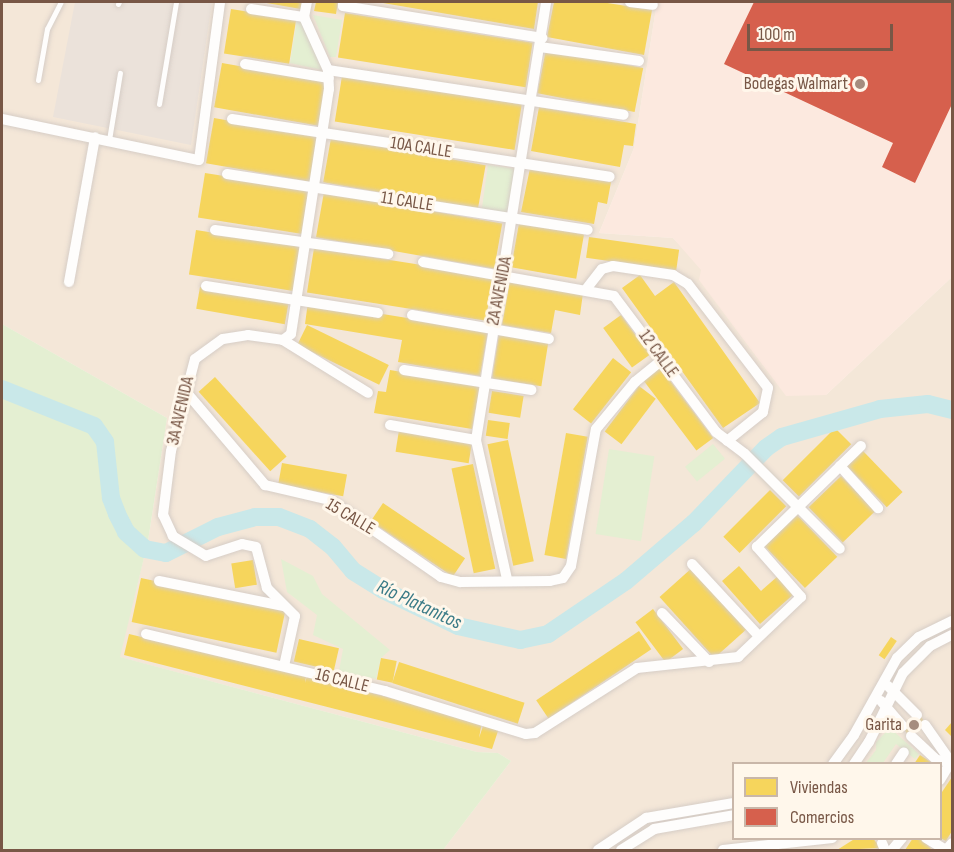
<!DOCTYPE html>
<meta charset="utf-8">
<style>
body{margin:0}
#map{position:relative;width:954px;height:852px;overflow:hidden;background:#f8f2e9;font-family:"Sofia Sans Condensed",sans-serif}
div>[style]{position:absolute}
.residential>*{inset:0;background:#f4e7d8}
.commercial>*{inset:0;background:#fce9df}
.industrial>*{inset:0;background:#ebe2da}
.green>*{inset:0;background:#e4efd2;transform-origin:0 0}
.homes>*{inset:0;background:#f6d55c;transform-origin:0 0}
.shops>*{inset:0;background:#d6604d}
.river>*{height:18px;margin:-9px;padding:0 9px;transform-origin:9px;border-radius:9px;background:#c9e8e9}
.roads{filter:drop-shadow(0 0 2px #d6cdc6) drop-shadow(0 0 2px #d6cdc6)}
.service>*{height:5px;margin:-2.5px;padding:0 2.5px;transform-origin:2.5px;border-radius:2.5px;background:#fefdfc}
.minor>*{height:10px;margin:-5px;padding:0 5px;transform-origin:5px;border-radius:5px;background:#fefdfc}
.dots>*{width:16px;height:16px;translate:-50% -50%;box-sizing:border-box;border:3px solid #fff7eb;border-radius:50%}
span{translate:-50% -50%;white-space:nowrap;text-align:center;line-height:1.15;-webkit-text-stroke:6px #fff7eb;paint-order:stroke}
.poi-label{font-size:18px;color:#785746}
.right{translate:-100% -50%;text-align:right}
.street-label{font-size:18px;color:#785746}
.water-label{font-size:20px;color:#3b7b87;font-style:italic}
.frame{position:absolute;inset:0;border:3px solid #785746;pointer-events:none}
.legend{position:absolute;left:732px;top:762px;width:210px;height:78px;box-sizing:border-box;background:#fff7eb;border:2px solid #c9b7a9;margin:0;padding:8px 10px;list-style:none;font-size:18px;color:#785746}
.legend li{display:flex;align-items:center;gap:12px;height:30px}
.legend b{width:30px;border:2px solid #c9b7a9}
.scale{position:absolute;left:747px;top:24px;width:146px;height:27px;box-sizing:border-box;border:3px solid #785746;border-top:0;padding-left:8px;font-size:18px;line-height:21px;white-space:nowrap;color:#785746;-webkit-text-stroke:4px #fff7eb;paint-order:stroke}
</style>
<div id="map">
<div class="residential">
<i style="clip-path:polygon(evenodd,2px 2px,657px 2px,634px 148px,599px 233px,673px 238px,826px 395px,952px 277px,952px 850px,443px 850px,511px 761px,498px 753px,477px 752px,119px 657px,148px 541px,167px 418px,2px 324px,2px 2px,734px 764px,940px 764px,940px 838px,734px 838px,734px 764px)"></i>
</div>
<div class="commercial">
<i style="clip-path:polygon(657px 2px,952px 2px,952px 277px,826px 395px,786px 396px,699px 280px,701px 270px,673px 238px,599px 233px,634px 148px)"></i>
</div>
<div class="industrial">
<i style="clip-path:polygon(75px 2px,212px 2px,191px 145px,53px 117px)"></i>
</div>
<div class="green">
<i style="clip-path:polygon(313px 15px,342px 20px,336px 57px,330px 57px)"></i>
<i style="clip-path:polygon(297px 19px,303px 20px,322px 70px,290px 63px)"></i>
<i style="left:488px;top:165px;width:28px;height:45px;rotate:8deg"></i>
<i style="clip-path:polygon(2px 324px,167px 418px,148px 541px,120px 657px,477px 752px,498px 753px,511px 761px,443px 850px,2px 850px)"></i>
<i style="left:713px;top:444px;width:19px;height:36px;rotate:51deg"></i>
<i style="left:609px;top:449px;width:46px;height:86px;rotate:9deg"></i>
<i style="clip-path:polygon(281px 559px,313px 576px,322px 594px,390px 650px,381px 658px,376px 679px,339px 671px,343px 649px,313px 635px,317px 615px,287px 592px)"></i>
<i style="clip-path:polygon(890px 728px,919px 754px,915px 759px,896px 744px,883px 763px,865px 764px,876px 750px,876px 742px)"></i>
</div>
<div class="homes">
<i style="clip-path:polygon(261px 2px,307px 2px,306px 10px)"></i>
<i style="clip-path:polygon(316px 2px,338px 2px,336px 14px,314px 11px)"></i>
<i style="clip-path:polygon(377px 2px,538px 2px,534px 29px)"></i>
<i style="clip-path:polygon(554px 2px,601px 2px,652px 10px,644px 55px,547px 37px)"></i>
<i style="left:231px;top:9px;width:66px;height:45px;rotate:9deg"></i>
<i style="left:345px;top:13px;width:190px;height:45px;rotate:9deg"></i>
<i style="left:546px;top:49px;width:99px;height:45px;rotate:11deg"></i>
<i style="left:222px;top:63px;width:107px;height:45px;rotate:10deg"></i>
<i style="left:342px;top:76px;width:182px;height:46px;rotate:9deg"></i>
<i style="clip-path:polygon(539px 107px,636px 124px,633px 146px,624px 145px,620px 167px,531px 151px)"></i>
<i style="left:214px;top:118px;width:107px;height:46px;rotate:10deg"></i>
<i style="left:331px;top:138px;width:157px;height:45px;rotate:10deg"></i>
<i style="clip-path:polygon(530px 168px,611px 182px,607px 204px,598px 202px,594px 224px,521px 212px)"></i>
<i style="left:205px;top:173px;width:107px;height:45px;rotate:9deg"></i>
<i style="left:324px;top:192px;width:181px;height:46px;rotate:10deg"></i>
<i style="left:519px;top:223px;width:66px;height:45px;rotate:10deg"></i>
<i style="left:196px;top:230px;width:107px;height:45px;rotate:9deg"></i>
<i style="left:589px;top:237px;width:91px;height:21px;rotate:8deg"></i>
<i style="left:314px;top:248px;width:181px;height:45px;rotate:9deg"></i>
<i style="clip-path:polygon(640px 275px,655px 296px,674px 282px,760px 403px,723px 428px,622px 288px)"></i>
<i style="clip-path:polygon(510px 281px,583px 293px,580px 315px,555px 310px,551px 333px,502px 325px)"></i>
<i style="left:200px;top:287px;width:90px;height:22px;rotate:10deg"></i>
<i style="clip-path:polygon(308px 302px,488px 331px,480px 376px,398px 362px,402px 340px,305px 324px)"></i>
<i style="left:621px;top:315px;width:49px;height:22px;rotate:54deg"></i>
<i style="left:307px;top:325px;width:91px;height:22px;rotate:26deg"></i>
<i style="left:499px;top:334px;width:50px;height:45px;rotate:9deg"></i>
<i style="left:613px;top:358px;width:23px;height:65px;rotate:38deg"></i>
<i style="left:659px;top:366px;width:90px;height:21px;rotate:53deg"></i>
<i style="clip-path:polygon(390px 370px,480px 385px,472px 429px,374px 413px,378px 391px,386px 392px)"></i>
<i style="left:215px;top:377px;width:107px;height:22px;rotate:48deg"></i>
<i style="left:639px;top:386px;width:21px;height:57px;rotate:37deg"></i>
<i style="left:492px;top:391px;width:32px;height:22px;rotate:9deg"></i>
<i style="left:488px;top:420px;width:22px;height:16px;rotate:8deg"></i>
<i style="left:835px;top:428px;width:23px;height:74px;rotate:45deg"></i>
<i style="left:399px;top:430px;width:74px;height:22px;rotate:9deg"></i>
<i style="left:566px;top:433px;width:22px;height:124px;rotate:10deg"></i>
<i style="left:508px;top:440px;width:124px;height:21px;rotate:78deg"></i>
<i style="left:863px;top:451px;width:57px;height:22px;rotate:46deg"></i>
<i style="left:282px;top:463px;width:66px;height:22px;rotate:10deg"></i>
<i style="left:473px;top:464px;width:107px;height:22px;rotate:78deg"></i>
<i style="left:841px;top:476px;width:49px;height:45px;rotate:46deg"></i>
<i style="left:770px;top:490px;width:23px;height:66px;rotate:45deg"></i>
<i style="left:383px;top:503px;width:99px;height:22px;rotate:34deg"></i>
<i style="left:797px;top:515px;width:58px;height:45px;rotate:46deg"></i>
<i style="left:253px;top:560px;width:25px;height:22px;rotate:81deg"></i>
<i style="clip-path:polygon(739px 566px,761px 591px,778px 576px,794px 594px,760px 624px,722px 581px)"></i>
<i style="left:693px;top:567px;width:82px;height:45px;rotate:48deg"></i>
<i style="left:141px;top:578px;width:148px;height:45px;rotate:12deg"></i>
<i style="left:653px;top:609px;width:50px;height:22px;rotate:53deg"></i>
<i style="left:639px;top:631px;width:22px;height:124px;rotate:56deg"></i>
<i style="clip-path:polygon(129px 634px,306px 676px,305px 683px,307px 676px,482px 722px,479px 738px,484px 723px,499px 728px,492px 749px,124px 655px)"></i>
<i style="left:891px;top:637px;width:7px;height:22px;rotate:34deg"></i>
<i style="left:299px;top:639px;width:41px;height:23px;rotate:13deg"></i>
<i style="left:381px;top:658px;width:16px;height:22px;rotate:11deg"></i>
<i style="left:399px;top:662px;width:132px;height:22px;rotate:18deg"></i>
<i style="left:919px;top:714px;width:12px;height:21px;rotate:55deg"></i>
<i style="clip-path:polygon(952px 722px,952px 737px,945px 730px)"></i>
<i style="clip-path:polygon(920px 755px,934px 764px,914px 764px)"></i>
<i style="clip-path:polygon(952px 777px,952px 831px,946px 841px,940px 838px,940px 795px)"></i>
<i style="clip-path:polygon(856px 838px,873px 838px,880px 848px,837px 850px)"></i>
<i style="clip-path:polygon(913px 838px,921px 838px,932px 850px,905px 850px)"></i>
</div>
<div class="shops">
<i style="clip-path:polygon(754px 2px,952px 2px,952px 104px,915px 183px,882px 167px,893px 143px,724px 64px)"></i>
</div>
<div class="river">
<i style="left:2px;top:389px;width:99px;rotate:21.9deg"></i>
<i style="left:94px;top:426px;width:19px;rotate:55deg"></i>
<i style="left:105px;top:442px;width:56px;rotate:83.9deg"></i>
<i style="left:111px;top:498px;width:17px;rotate:69deg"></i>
<i style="left:117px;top:514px;width:20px;rotate:63deg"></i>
<i style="left:126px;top:532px;width:25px;rotate:42deg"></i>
<i style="left:145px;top:549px;width:21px;rotate:11deg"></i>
<i style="left:166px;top:553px;width:58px;rotate:-26.6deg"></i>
<i style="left:218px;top:527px;width:38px;rotate:-15deg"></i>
<i style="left:255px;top:517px;width:24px"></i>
<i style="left:279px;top:517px;width:33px;rotate:21deg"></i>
<i style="left:310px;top:529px;width:29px;rotate:38deg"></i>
<i style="left:333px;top:547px;width:31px;rotate:50deg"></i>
<i style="left:353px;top:571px;width:36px;rotate:32deg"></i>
<i style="left:383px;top:590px;width:83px;rotate:25.6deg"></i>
<i style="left:458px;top:626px;width:64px;rotate:12.7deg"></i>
<i style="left:520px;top:640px;width:29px;rotate:-12deg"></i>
<i style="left:548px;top:634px;width:94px;rotate:-34.2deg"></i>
<i style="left:626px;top:581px;width:89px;rotate:-40.5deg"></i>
<i style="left:694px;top:523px;width:104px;rotate:-46.2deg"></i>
<i style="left:766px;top:448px;width:19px;rotate:-35deg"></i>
<i style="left:782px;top:437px;width:102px;rotate:-15.9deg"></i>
<i style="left:880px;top:409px;width:48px;rotate:-5.9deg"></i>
<i style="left:928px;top:404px;width:25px;rotate:14deg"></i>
</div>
<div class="roads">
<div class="service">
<i style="left:118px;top:4px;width:2px;rotate:-63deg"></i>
<i style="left:38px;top:80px;width:52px;rotate:-80deg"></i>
<i style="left:47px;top:29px;width:30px;rotate:-63deg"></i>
<i style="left:159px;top:104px;width:103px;rotate:-80.5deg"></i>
<i style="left:109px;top:140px;width:68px;rotate:-80.7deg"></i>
</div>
<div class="minor">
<i style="left:343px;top:2px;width:4px;rotate:90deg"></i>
<i style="left:343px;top:6px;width:202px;rotate:9.1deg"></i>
<i style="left:630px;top:2px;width:23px;rotate:7deg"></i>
<i style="left:251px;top:9px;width:54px;rotate:8.6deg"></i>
<i style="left:540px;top:47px;width:100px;rotate:8deg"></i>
<i style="left:245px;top:64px;width:85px;rotate:9.5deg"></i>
<i style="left:328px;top:70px;width:299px;rotate:8.6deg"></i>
<i style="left:2px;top:119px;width:201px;rotate:11.8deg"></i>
<i style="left:199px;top:160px;width:159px;rotate:-82.4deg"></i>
<i style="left:232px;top:119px;width:382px;rotate:8.7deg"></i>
<i style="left:227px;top:174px;width:365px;rotate:8.8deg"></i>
<i style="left:215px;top:230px;width:175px;rotate:7.9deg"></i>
<i style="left:423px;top:262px;width:194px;rotate:10.1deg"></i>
<i style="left:614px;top:296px;width:170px;rotate:53.1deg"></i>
<i style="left:716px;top:432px;width:36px;rotate:37deg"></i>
<i style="left:745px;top:454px;width:134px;rotate:45deg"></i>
<i style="left:69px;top:282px;width:147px;rotate:-79.8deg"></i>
<i style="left:206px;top:286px;width:174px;rotate:8.9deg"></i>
<i style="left:587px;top:288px;width:24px;rotate:-52deg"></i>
<i style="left:602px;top:269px;width:11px;rotate:-15deg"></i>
<i style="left:613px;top:266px;width:61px;rotate:8.5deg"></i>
<i style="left:673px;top:275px;width:17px;rotate:31deg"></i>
<i style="left:688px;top:284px;width:131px;rotate:52.4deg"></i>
<i style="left:768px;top:388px;width:25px;rotate:102deg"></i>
<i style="left:763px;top:412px;width:46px;rotate:141.1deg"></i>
<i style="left:412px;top:315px;width:139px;rotate:9.9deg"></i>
<i style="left:283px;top:340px;width:100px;rotate:31.9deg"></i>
<i style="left:404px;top:370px;width:129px;rotate:8.9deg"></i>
<i style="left:187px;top:393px;width:121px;rotate:49.7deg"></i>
<i style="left:265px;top:485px;width:67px;rotate:13deg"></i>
<i style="left:330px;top:500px;width:135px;rotate:34.7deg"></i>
<i style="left:441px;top:577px;width:20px;rotate:15deg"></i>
<i style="left:460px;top:582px;width:90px;rotate:-0.6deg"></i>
<i style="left:550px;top:581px;width:13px;rotate:-13deg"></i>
<i style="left:563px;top:578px;width:14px;rotate:-56deg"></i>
<i style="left:571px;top:566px;width:139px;rotate:-79.7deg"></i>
<i style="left:596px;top:429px;width:61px;rotate:-50.3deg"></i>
<i style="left:635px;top:382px;width:35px;rotate:-39deg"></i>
<i style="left:390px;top:425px;width:87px;rotate:9.9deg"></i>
<i style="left:840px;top:466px;width:57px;rotate:47.9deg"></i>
<i style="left:692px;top:564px;width:98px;rotate:47.1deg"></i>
<i style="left:507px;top:579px;width:142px;rotate:-102.6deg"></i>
<i style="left:476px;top:440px;width:444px;rotate:-80.9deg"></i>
<i style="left:159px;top:581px;width:126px;rotate:11.4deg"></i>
<i style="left:662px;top:613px;width:68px;rotate:46.2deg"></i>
<i style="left:146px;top:634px;width:246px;rotate:13.4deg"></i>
<i style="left:385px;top:691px;width:147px;rotate:17deg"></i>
<i style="left:526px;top:734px;width:9px;rotate:-6deg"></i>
<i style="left:535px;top:733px;width:121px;rotate:-32.5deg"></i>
<i style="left:637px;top:668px;width:102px;rotate:-6.2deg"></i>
<i style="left:738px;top:657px;width:87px;rotate:-43.6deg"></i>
<i style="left:801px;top:597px;width:67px;rotate:-131.3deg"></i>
<i style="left:757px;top:547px;width:145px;rotate:-44.2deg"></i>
<i style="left:284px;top:666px;width:51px;rotate:-77.6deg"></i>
<i style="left:295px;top:616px;width:40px;rotate:-135deg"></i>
<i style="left:267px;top:588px;width:42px;rotate:-105deg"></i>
<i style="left:256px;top:547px;width:14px;rotate:-168deg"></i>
<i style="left:242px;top:544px;width:38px;rotate:162deg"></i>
<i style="left:206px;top:556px;width:39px;rotate:-149deg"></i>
<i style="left:173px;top:536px;width:23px;rotate:-115deg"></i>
<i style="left:163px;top:515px;width:64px;rotate:-82.9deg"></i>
<i style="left:171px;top:451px;width:95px;rotate:-75.4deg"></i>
<i style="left:195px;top:359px;width:34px;rotate:-36deg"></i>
<i style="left:223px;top:339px;width:25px;rotate:-9deg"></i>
<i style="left:248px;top:335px;width:35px;rotate:8deg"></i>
<i style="left:283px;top:340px;width:10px;rotate:-37deg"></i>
<i style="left:291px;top:334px;width:248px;rotate:-81.2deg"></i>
<i style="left:329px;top:89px;width:19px;rotate:-93deg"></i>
<i style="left:328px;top:70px;width:58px;rotate:-114.4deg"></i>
<i style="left:304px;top:17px;width:15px;rotate:-79deg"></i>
<i style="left:888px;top:686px;width:41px;rotate:45deg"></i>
<i style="left:881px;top:701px;width:33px;rotate:49deg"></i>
<i style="left:925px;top:725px;width:45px;rotate:54.9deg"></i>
<i style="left:911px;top:736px;width:35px;rotate:43deg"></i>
<i style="left:937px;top:760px;width:15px;rotate:8deg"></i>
<i style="left:833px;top:764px;width:36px;rotate:-54deg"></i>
<i style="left:854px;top:735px;width:88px;rotate:-60.8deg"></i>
<i style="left:897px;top:658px;width:30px;rotate:-44deg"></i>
<i style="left:919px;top:637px;width:37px;rotate:-26deg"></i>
<i style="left:854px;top:764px;width:27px;rotate:-56deg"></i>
<i style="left:869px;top:742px;width:77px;rotate:-63.8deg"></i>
<i style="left:903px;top:673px;width:38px;rotate:-45deg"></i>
<i style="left:930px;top:646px;width:25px;rotate:-27deg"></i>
<i style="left:896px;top:764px;width:14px;rotate:-56deg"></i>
<i style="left:940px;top:780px;width:21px;rotate:-59deg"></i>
<i style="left:926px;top:838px;width:23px;rotate:31deg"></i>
<i style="left:946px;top:850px;width:9px;rotate:-49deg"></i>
<i style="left:882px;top:843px;width:8px;rotate:67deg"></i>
<i style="left:598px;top:850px;width:58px;rotate:-33.7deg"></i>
<i style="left:646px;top:818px;width:89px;rotate:-9.7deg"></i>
<i style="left:621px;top:850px;width:39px;rotate:-32deg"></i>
<i style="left:654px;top:829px;width:81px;rotate:-9.9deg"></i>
<i style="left:723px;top:850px;width:110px;rotate:-6.3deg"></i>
<i style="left:892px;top:850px;width:16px;rotate:-50deg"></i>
</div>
</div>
<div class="dots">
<i style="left:860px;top:84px;background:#a58d7f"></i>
<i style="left:914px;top:725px;background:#a58d7f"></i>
</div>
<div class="poi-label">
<span class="right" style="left:848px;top:84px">Bodegas Walmart</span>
<span class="right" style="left:902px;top:725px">Garita</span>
</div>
<div class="street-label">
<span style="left:421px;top:148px;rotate:9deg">10A CALLE</span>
<span style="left:407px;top:202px;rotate:9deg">11 CALLE</span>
<span style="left:500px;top:291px;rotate:-79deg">2A AVENIDA</span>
<span style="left:658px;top:354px;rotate:54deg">12 CALLE</span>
<span style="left:181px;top:411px;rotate:-77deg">3A AVENIDA</span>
<span style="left:350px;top:517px;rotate:31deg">15 CALLE</span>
<span style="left:342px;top:681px;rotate:14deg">16 CALLE</span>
</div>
<div class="water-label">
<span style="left:419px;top:605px;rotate:25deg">Río Platanitos</span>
</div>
<div class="frame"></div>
<ul class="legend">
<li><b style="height:16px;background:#f6d55c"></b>Viviendas</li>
<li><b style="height:16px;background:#d6604d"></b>Comercios</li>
</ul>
<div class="scale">100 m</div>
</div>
